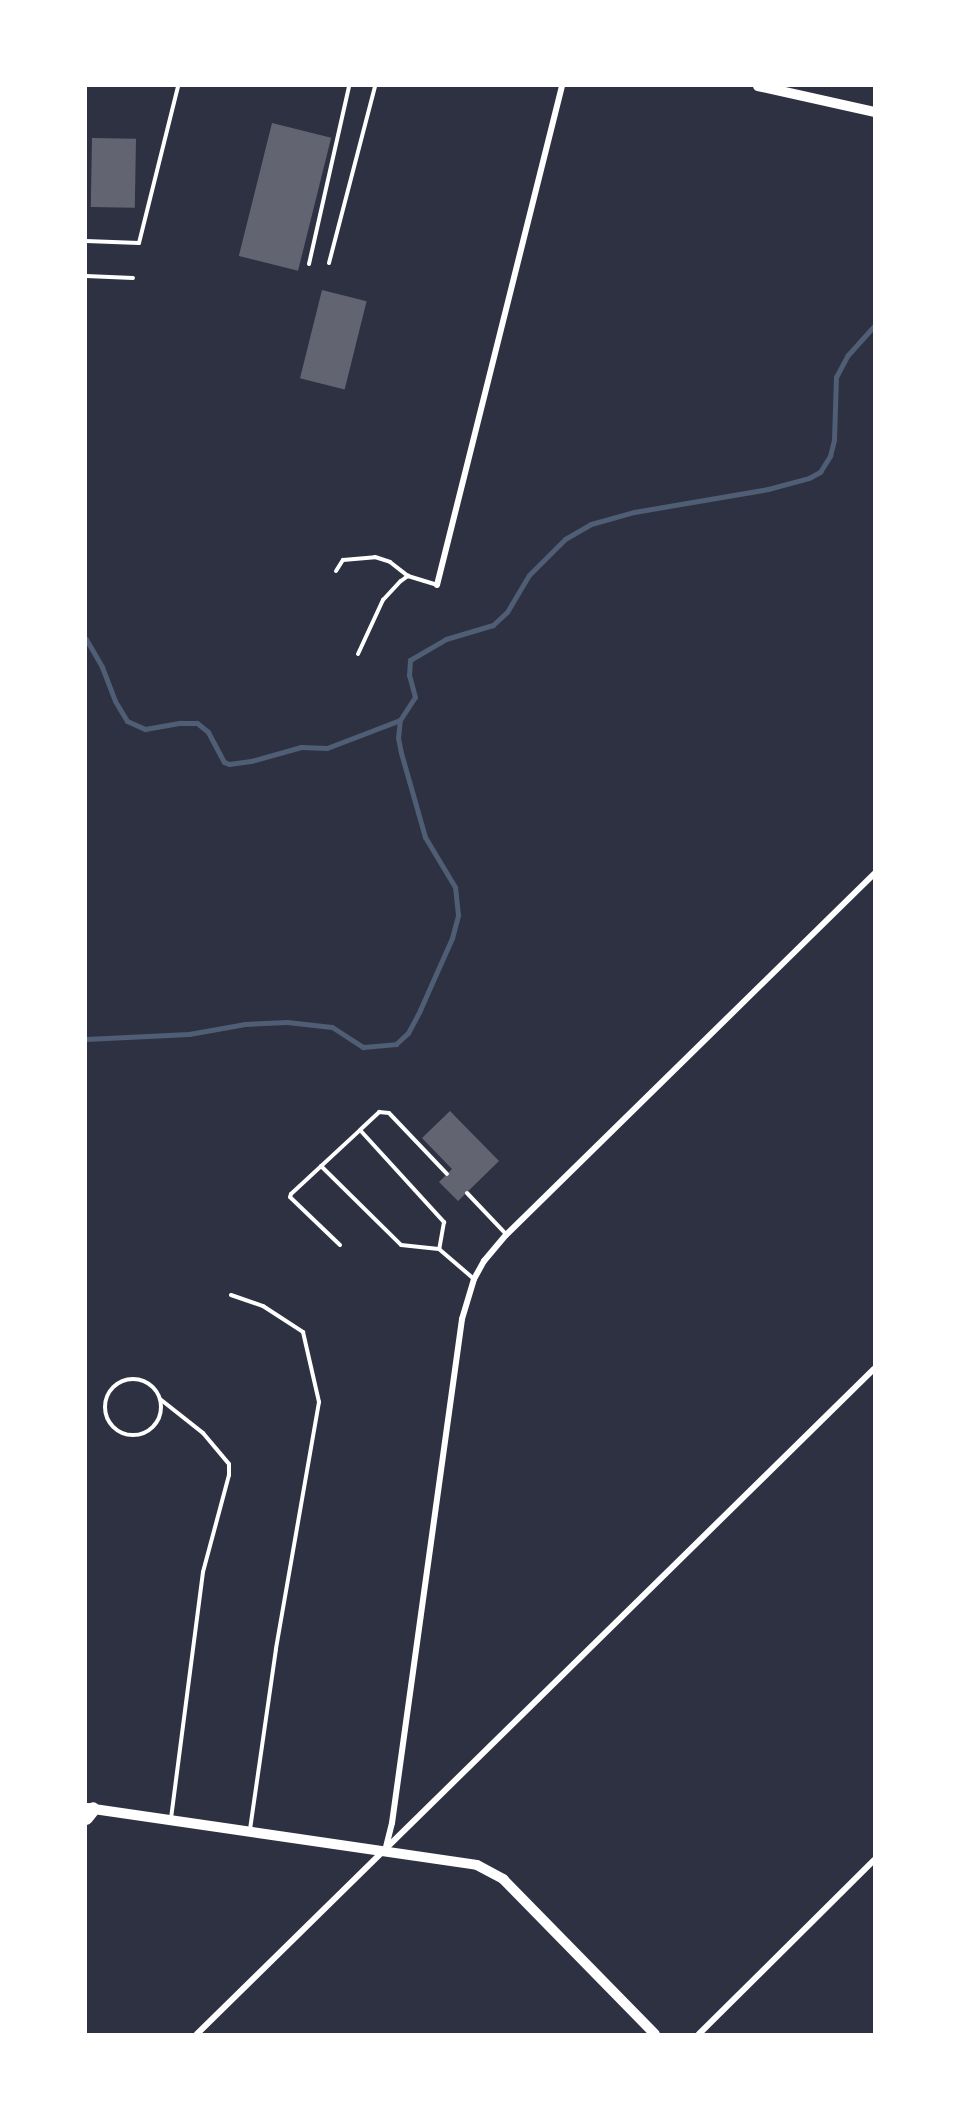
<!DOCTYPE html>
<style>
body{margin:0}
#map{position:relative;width:960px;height:2120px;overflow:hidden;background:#2d3142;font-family:"Archivo Narrow",sans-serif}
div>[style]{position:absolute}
.stream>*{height:5px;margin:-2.5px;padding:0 2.5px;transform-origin:2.5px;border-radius:2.5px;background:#4f5d75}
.building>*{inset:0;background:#626471;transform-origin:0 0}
.service>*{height:4px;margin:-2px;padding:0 2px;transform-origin:2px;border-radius:2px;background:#fff}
.service>.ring{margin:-2px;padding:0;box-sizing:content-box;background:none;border:4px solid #fff;border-radius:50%}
.minor>*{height:6px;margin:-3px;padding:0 3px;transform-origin:3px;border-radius:3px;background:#fff}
.tertiary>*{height:10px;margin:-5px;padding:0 5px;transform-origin:5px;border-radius:5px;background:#fff}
.trunk>*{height:14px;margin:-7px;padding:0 7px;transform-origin:7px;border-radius:7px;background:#fff}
span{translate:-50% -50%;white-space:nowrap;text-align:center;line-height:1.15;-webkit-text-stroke:6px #fff;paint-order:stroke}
.frame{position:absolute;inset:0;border:87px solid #fff;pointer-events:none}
</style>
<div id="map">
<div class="stream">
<i style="left:86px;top:639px;width:32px;rotate:60deg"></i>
<i style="left:102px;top:667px;width:36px;rotate:69deg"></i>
<i style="left:115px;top:701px;width:23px;rotate:59deg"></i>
<i style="left:127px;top:721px;width:20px;rotate:24deg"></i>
<i style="left:145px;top:729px;width:36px;rotate:-10deg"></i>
<i style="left:180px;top:723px;width:17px"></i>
<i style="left:197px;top:723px;width:14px;rotate:39deg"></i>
<i style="left:208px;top:732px;width:34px;rotate:62deg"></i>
<i style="left:224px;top:762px;width:5px;rotate:22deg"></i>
<i style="left:229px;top:764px;width:22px;rotate:-8deg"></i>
<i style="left:251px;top:761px;width:52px;rotate:-15.6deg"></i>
<i style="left:301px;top:747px;width:26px;rotate:2deg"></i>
<i style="left:327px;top:748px;width:78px;rotate:-21deg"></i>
<i style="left:86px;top:1039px;width:103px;rotate:-2.8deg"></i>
<i style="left:189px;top:1034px;width:57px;rotate:-10.1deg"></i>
<i style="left:245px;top:1024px;width:42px;rotate:-2.7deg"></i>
<i style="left:287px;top:1022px;width:45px;rotate:6.3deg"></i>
<i style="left:332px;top:1027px;width:37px;rotate:33deg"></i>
<i style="left:363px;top:1047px;width:33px;rotate:-5deg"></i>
<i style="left:396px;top:1044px;width:16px;rotate:-43deg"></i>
<i style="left:408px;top:1033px;width:26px;rotate:-62deg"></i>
<i style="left:420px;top:1010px;width:79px;rotate:-66deg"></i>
<i style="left:452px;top:938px;width:24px;rotate:-75deg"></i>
<i style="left:458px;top:915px;width:28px;rotate:-96deg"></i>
<i style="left:455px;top:887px;width:58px;rotate:-121deg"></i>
<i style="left:425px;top:837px;width:87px;rotate:-105.9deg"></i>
<i style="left:401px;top:753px;width:15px;rotate:-101deg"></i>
<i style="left:398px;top:738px;width:18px;rotate:-84deg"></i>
<i style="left:400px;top:720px;width:27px;rotate:-57deg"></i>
<i style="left:415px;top:697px;width:23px;rotate:-105deg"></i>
<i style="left:409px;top:675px;width:15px;rotate:-86deg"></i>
<i style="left:410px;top:660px;width:42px;rotate:-30.3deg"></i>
<i style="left:446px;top:639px;width:49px;rotate:-16.6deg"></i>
<i style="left:493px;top:625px;width:19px;rotate:-43deg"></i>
<i style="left:507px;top:612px;width:43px;rotate:-59.3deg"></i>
<i style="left:529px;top:575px;width:51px;rotate:-45deg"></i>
<i style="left:565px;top:539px;width:30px;rotate:-30deg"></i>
<i style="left:591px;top:524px;width:45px;rotate:-15.6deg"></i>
<i style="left:634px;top:512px;width:136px;rotate:-9.7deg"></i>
<i style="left:768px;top:489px;width:42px;rotate:-15deg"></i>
<i style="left:809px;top:478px;width:13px;rotate:-29deg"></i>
<i style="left:820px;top:472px;width:19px;rotate:-58deg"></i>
<i style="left:830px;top:456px;width:16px;rotate:-76deg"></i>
<i style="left:834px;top:440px;width:63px;rotate:-88.2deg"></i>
<i style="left:836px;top:377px;width:24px;rotate:-62deg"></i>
<i style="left:847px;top:356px;width:40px;rotate:-48deg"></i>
</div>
<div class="building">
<i style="left:272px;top:123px;width:61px;height:137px;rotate:14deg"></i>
<i style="left:92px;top:138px;width:44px;height:69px;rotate:1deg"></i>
<i style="left:322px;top:290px;width:46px;height:91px;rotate:14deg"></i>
<i style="clip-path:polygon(450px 1111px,499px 1161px,458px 1201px,439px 1182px,452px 1169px,422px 1138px)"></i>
</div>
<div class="service">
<i style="left:86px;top:241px;width:53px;rotate:2.2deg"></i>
<i style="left:139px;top:243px;width:162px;rotate:-76deg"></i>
<i style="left:329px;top:263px;width:183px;rotate:-75.4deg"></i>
<i style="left:309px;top:264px;width:182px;rotate:-77.3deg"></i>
<i style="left:86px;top:276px;width:47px;rotate:2.4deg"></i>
<i style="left:336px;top:571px;width:13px;rotate:-58deg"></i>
<i style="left:343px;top:560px;width:32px;rotate:-5deg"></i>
<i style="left:375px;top:557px;width:16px;rotate:18deg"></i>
<i style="left:390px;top:562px;width:23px;rotate:38deg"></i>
<i style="left:358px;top:654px;width:60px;rotate:-65.2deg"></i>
<i style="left:383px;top:600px;width:26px;rotate:-47deg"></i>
<i style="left:401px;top:581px;width:9px;rotate:-36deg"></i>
<i style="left:408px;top:576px;width:30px;rotate:17deg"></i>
<i style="left:361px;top:1129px;width:25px;rotate:-43deg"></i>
<i style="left:379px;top:1112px;width:10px;rotate:6deg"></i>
<i style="left:389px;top:1113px;width:84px;rotate:46.4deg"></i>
<i style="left:321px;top:1166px;width:112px;rotate:44.6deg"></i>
<i style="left:401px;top:1245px;width:38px;rotate:6deg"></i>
<i style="left:439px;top:1249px;width:46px;rotate:40.6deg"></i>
<i style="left:467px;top:1193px;width:57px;rotate:46.4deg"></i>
<i style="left:340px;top:1245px;width:69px;rotate:-136.2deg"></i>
<i style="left:290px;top:1197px;width:3px;rotate:-72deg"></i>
<i style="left:291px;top:1194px;width:94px;rotate:-42.8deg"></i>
<i style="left:360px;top:1130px;width:125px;rotate:47.6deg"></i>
<i style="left:444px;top:1222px;width:27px;rotate:100deg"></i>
<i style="left:231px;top:1295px;width:34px;rotate:19deg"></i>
<i style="left:263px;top:1306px;width:48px;rotate:33deg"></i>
<i style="left:303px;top:1332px;width:72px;rotate:77.1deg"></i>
<i style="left:319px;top:1402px;width:251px;rotate:99.9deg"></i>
<i style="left:276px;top:1649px;width:183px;rotate:98.2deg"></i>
<i class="ring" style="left:105px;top:1379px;width:52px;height:52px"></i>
<i style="left:160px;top:1399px;width:55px;rotate:38.3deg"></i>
<i style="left:203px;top:1433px;width:40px;rotate:50deg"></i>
<i style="left:229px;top:1464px;width:11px;rotate:90deg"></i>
<i style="left:229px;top:1475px;width:100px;rotate:105deg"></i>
<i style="left:203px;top:1572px;width:249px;rotate:97.4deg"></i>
</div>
<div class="minor">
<i style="left:437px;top:585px;width:514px;rotate:-75.94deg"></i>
<i style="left:385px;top:1851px;width:29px;rotate:-76deg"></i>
<i style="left:392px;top:1823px;width:509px;rotate:-82.09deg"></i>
<i style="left:462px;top:1319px;width:42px;rotate:-73.3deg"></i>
<i style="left:474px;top:1279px;width:21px;rotate:-61deg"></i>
<i style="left:484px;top:1261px;width:34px;rotate:-50deg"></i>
<i style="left:506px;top:1235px;width:516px;rotate:-44.45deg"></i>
<i style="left:197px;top:2034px;width:949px;rotate:-44.49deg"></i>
<i style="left:699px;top:2034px;width:247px;rotate:-44.8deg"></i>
</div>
<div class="tertiary">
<i style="left:758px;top:86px;width:119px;rotate:12.6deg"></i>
<i style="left:87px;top:1808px;width:394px;rotate:8.3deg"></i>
<i style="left:477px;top:1865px;width:30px;rotate:28deg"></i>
<i style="left:503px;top:1879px;width:217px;rotate:45.6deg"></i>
</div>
<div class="trunk">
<i style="left:86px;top:1818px;width:11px;rotate:-52deg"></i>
</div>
<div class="frame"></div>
</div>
